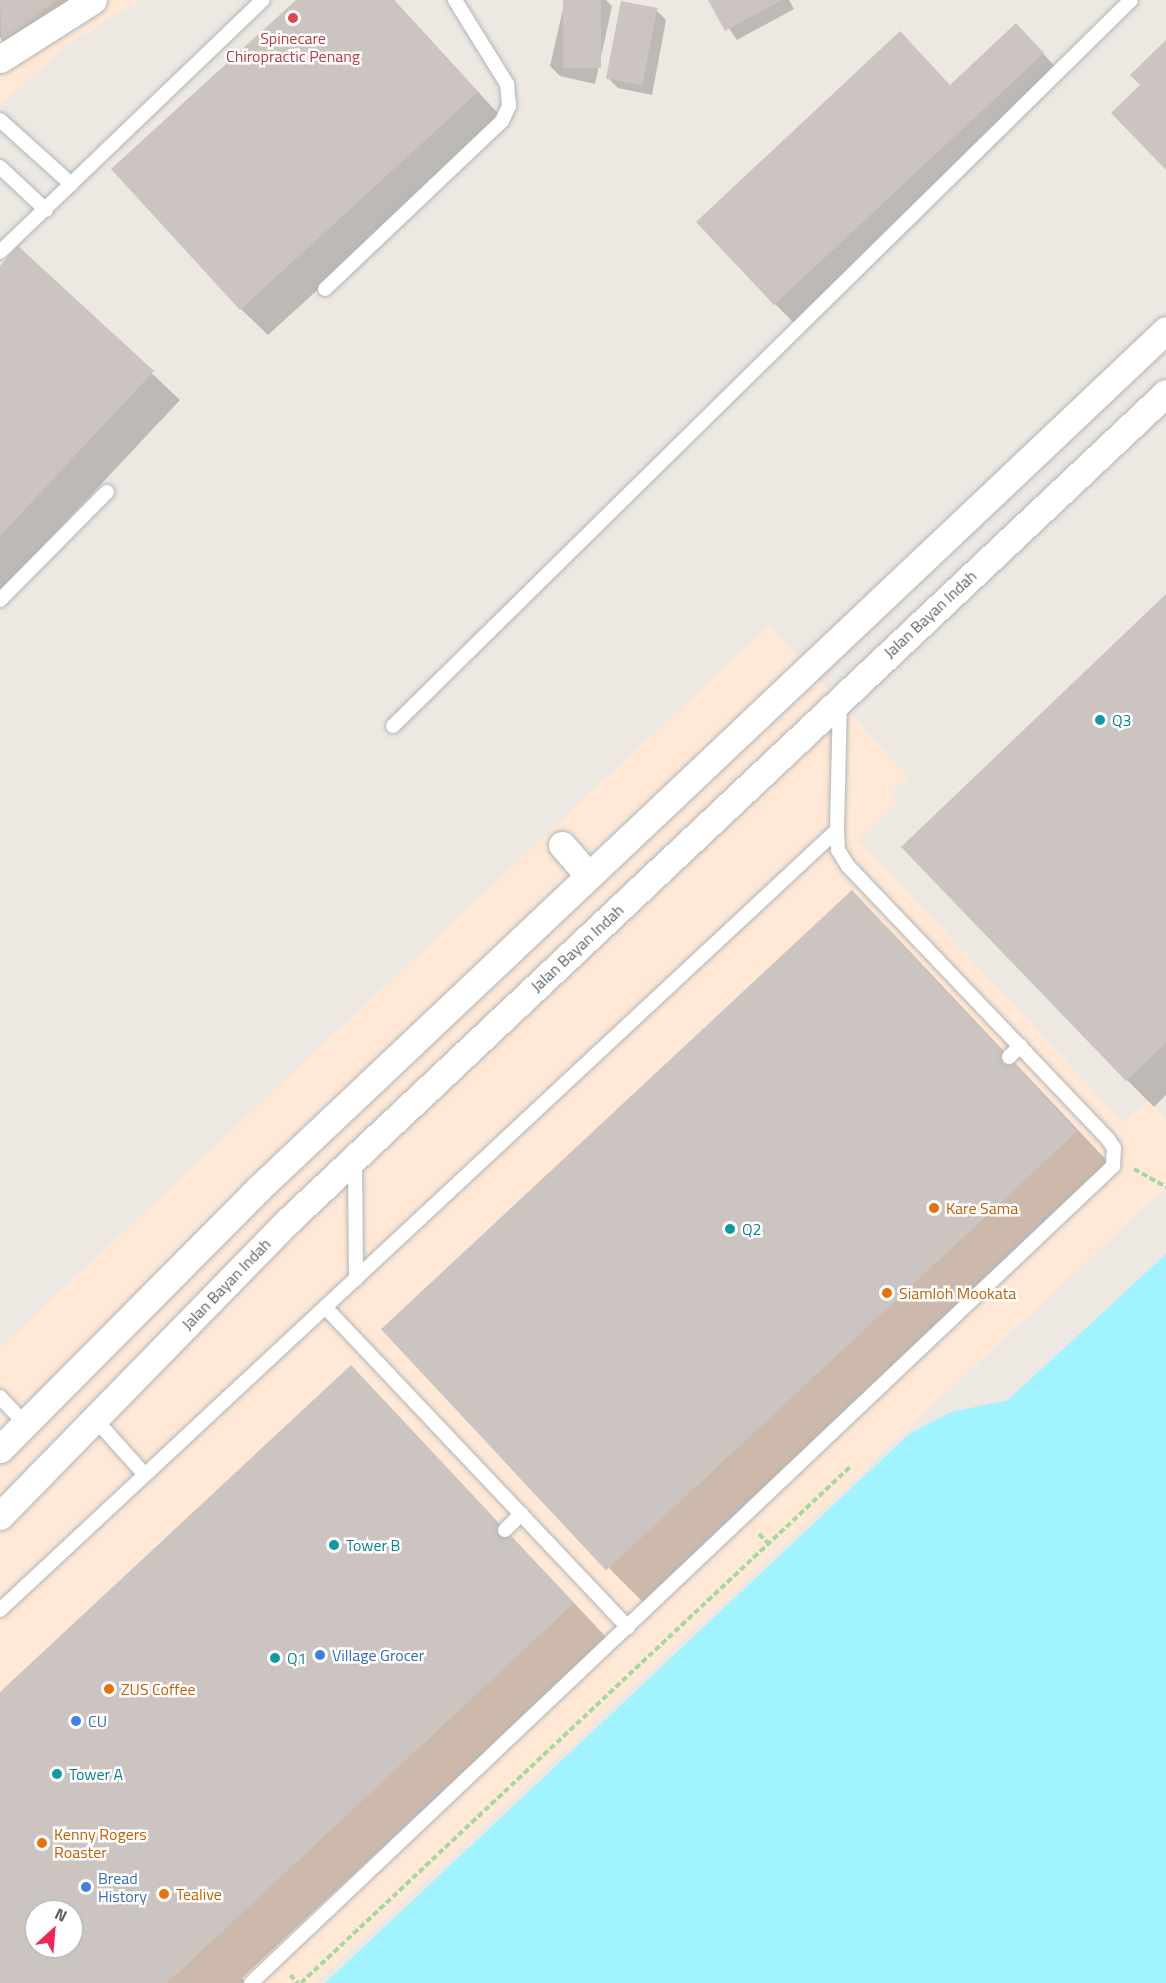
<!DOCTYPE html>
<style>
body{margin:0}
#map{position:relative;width:1166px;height:1983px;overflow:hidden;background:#eee8e2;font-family:"Titillium Web",sans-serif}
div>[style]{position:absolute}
.commercial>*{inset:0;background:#ffe8d6}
.water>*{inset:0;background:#a1f4ff}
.shadow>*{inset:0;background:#0003}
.building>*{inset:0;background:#cbc4c1;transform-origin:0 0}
.path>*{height:4px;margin-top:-2px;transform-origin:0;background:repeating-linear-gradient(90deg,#a3da9f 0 6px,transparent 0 9px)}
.roads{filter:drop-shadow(0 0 2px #b0b6b8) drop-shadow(0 0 2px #b0b6b8)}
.lane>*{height:14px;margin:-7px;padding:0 7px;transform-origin:7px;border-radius:7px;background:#fff}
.street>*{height:27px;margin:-13.5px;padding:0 13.5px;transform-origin:13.5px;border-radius:13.5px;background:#fff}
.dots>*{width:16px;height:16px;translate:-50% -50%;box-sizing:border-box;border:3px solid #fff;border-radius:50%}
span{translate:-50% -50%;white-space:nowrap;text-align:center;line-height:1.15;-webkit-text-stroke:5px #fff;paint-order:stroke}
.health-label{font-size:16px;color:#be3a42}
.street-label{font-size:16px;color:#5a6264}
.culture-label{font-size:16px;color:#0d838f}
.left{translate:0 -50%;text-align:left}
.food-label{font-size:16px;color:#c56008}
.shop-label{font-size:16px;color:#366cbe}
.north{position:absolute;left:24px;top:1899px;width:60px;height:60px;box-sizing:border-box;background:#fff;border:2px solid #bdc0c1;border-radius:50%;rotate:26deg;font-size:16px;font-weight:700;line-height:24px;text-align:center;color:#5a6264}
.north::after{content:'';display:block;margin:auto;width:21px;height:27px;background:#f22557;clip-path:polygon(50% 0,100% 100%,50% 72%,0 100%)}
</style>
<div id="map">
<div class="commercial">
<i style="clip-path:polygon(0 0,139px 0,67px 45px,0 105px)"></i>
<i style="clip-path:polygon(evenodd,769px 625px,908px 777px,890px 794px,897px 803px,859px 840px,1124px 1123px,1149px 1100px,1166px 1119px,1166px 1187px,316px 1983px,0 1983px,0 1348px,769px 625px,36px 1911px,72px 1911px,72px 1947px,36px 1947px,36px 1911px)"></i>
</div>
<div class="water">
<i style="clip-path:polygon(1166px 1254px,1166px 1983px,325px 1983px,909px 1434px,951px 1412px,1008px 1400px)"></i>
</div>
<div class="shadow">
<i style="clip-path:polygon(0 0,100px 0,23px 61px,0 37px)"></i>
<i style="clip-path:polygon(298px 0,394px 0,504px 120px,268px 335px,241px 309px)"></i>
<i style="clip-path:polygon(565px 0,606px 0,612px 6px,595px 84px,560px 76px,550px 66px)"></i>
<i style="clip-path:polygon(710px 0,789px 0,794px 9px,737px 40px)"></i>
<i style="clip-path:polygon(656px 10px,666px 20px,652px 95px,618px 88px,608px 78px)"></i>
<i style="clip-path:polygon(1035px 45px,1062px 74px,794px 323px,775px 304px,951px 86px)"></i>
<i style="clip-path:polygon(19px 248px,180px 400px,0 592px,0 268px)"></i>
<i style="clip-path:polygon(1166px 596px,1166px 1095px,1154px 1107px,1127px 1080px)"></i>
<i style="clip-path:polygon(886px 926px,1111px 1165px,644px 1603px,609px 1568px)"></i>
<i style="clip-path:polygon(evenodd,545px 1572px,607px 1638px,476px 1773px,470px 1766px,242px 1978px,247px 1983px,0 1983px,0 1694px,545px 1572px,36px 1911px,72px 1911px,72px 1947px,36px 1947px,36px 1911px)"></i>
</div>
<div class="building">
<i style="clip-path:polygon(0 0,56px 0,2px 43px)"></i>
<i style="clip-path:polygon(296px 0,394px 0,478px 92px,240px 310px,111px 169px)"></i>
<i style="left:563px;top:0;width:38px;height:68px"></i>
<i style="clip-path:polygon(708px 0,782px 0,725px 31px)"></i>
<i style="left:621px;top:1px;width:37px;height:79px;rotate:11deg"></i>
<i style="clip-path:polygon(1016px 23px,1044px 53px,774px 305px,696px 222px,900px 31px,950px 85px)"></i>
<i style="clip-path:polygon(1166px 40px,1166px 170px,1111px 113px,1140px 85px,1130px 75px)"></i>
<i style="clip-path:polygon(18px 246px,154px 371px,0 536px,0 266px)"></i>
<i style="clip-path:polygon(1166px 594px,1166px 1043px,1126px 1081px,901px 847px)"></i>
<i style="left:852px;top:890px;width:330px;height:644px;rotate:47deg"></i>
<i style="clip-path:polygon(evenodd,351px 1365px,574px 1603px,167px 1983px,0 1983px,0 1692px,351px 1365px,36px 1911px,72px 1911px,72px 1947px,36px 1947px,36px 1911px)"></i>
</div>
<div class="path">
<i style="left:1134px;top:1169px;width:37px;rotate:29deg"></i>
<i style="left:759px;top:1534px;width:14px;rotate:45deg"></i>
<i style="left:290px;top:1975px;width:11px;rotate:45deg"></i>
<i style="left:301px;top:1983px;width:756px;rotate:-43.23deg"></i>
</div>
<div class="roads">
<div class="lane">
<i style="left:0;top:120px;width:96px;rotate:42deg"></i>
<i style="left:0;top:167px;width:63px;rotate:43.1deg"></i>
<i style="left:0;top:252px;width:364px;rotate:-43.8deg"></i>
<i style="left:325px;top:289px;width:244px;rotate:-43.5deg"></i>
<i style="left:502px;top:121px;width:17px;rotate:-65deg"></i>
<i style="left:509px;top:106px;width:22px;rotate:-95deg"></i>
<i style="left:507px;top:84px;width:99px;rotate:-121.8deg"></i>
<i style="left:0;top:600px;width:152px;rotate:-45.3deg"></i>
<i style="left:393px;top:726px;width:1035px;rotate:-44.53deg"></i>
<i style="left:1009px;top:1057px;width:16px;rotate:-45deg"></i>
<i style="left:355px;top:1160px;width:119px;rotate:89.5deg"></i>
<i style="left:325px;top:1307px;width:441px;rotate:46.6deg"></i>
<i style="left:0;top:1397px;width:37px;rotate:47deg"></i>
<i style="left:95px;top:1419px;width:75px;rotate:48.2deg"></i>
<i style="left:505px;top:1530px;width:23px;rotate:-45deg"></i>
<i style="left:0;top:1610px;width:1144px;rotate:-42.98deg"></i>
<i style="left:251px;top:1983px;width:1188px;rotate:-43.46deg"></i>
<i style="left:1113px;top:1166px;width:18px;rotate:-87deg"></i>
<i style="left:1114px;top:1148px;width:11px;rotate:-124deg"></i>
<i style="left:1108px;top:1139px;width:377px;rotate:-133.6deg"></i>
<i style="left:848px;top:866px;width:19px;rotate:-122deg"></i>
<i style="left:838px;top:850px;width:20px;rotate:-93deg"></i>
<i style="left:837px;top:830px;width:129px;rotate:-88.7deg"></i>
</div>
<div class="street">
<i style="left:0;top:59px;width:110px;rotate:-32.4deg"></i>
<i style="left:562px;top:845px;width:41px;rotate:48.9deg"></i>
<i style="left:0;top:1449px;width:365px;rotate:-45.2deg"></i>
<i style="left:257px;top:1190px;width:1251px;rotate:-43.41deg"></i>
<i style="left:0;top:1516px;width:414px;rotate:-45.7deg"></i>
<i style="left:289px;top:1220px;width:1205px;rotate:-43.32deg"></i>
</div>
</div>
<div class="dots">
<i style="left:293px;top:18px;background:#e0444e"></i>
<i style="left:1100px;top:720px;background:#0f9aa8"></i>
<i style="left:934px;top:1208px;background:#e8710a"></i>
<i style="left:730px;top:1229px;background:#0f9aa8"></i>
<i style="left:887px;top:1293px;background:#e8710a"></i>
<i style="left:334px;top:1545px;background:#0f9aa8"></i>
<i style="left:320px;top:1655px;background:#3f7fe0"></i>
<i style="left:275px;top:1658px;background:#0f9aa8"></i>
<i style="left:109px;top:1689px;background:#e8710a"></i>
<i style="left:76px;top:1721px;background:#3f7fe0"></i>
<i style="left:57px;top:1774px;background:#0f9aa8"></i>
<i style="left:42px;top:1843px;background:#e8710a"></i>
<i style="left:86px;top:1887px;background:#3f7fe0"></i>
<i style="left:164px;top:1894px;background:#e8710a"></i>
</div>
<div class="health-label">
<span style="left:293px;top:47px">Spinecare<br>Chiropractic Penang</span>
</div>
<div class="street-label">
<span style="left:930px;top:614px;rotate:-43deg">Jalan Bayan Indah</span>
<span style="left:577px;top:948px;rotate:-43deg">Jalan Bayan Indah</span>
<span style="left:226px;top:1284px;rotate:-46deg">Jalan Bayan Indah</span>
</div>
<div class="culture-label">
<span class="left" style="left:1112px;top:720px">Q3</span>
<span class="left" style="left:742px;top:1229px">Q2</span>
<span class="left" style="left:346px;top:1545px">Tower B</span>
<span class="left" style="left:287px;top:1658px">Q1</span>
<span class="left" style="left:69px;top:1774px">Tower A</span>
</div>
<div class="food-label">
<span class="left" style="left:946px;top:1208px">Kare Sama</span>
<span class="left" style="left:899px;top:1293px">Siamloh Mookata</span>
<span class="left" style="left:121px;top:1689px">ZUS Coffee</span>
<span class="left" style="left:54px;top:1843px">Kenny Rogers<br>Roaster</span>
<span class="left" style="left:176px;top:1894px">Tealive</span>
</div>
<div class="shop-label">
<span class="left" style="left:332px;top:1655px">Village Grocer</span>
<span class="left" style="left:88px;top:1721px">CU</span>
<span class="left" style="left:98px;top:1887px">Bread<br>History</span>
</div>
<div class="north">N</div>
</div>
